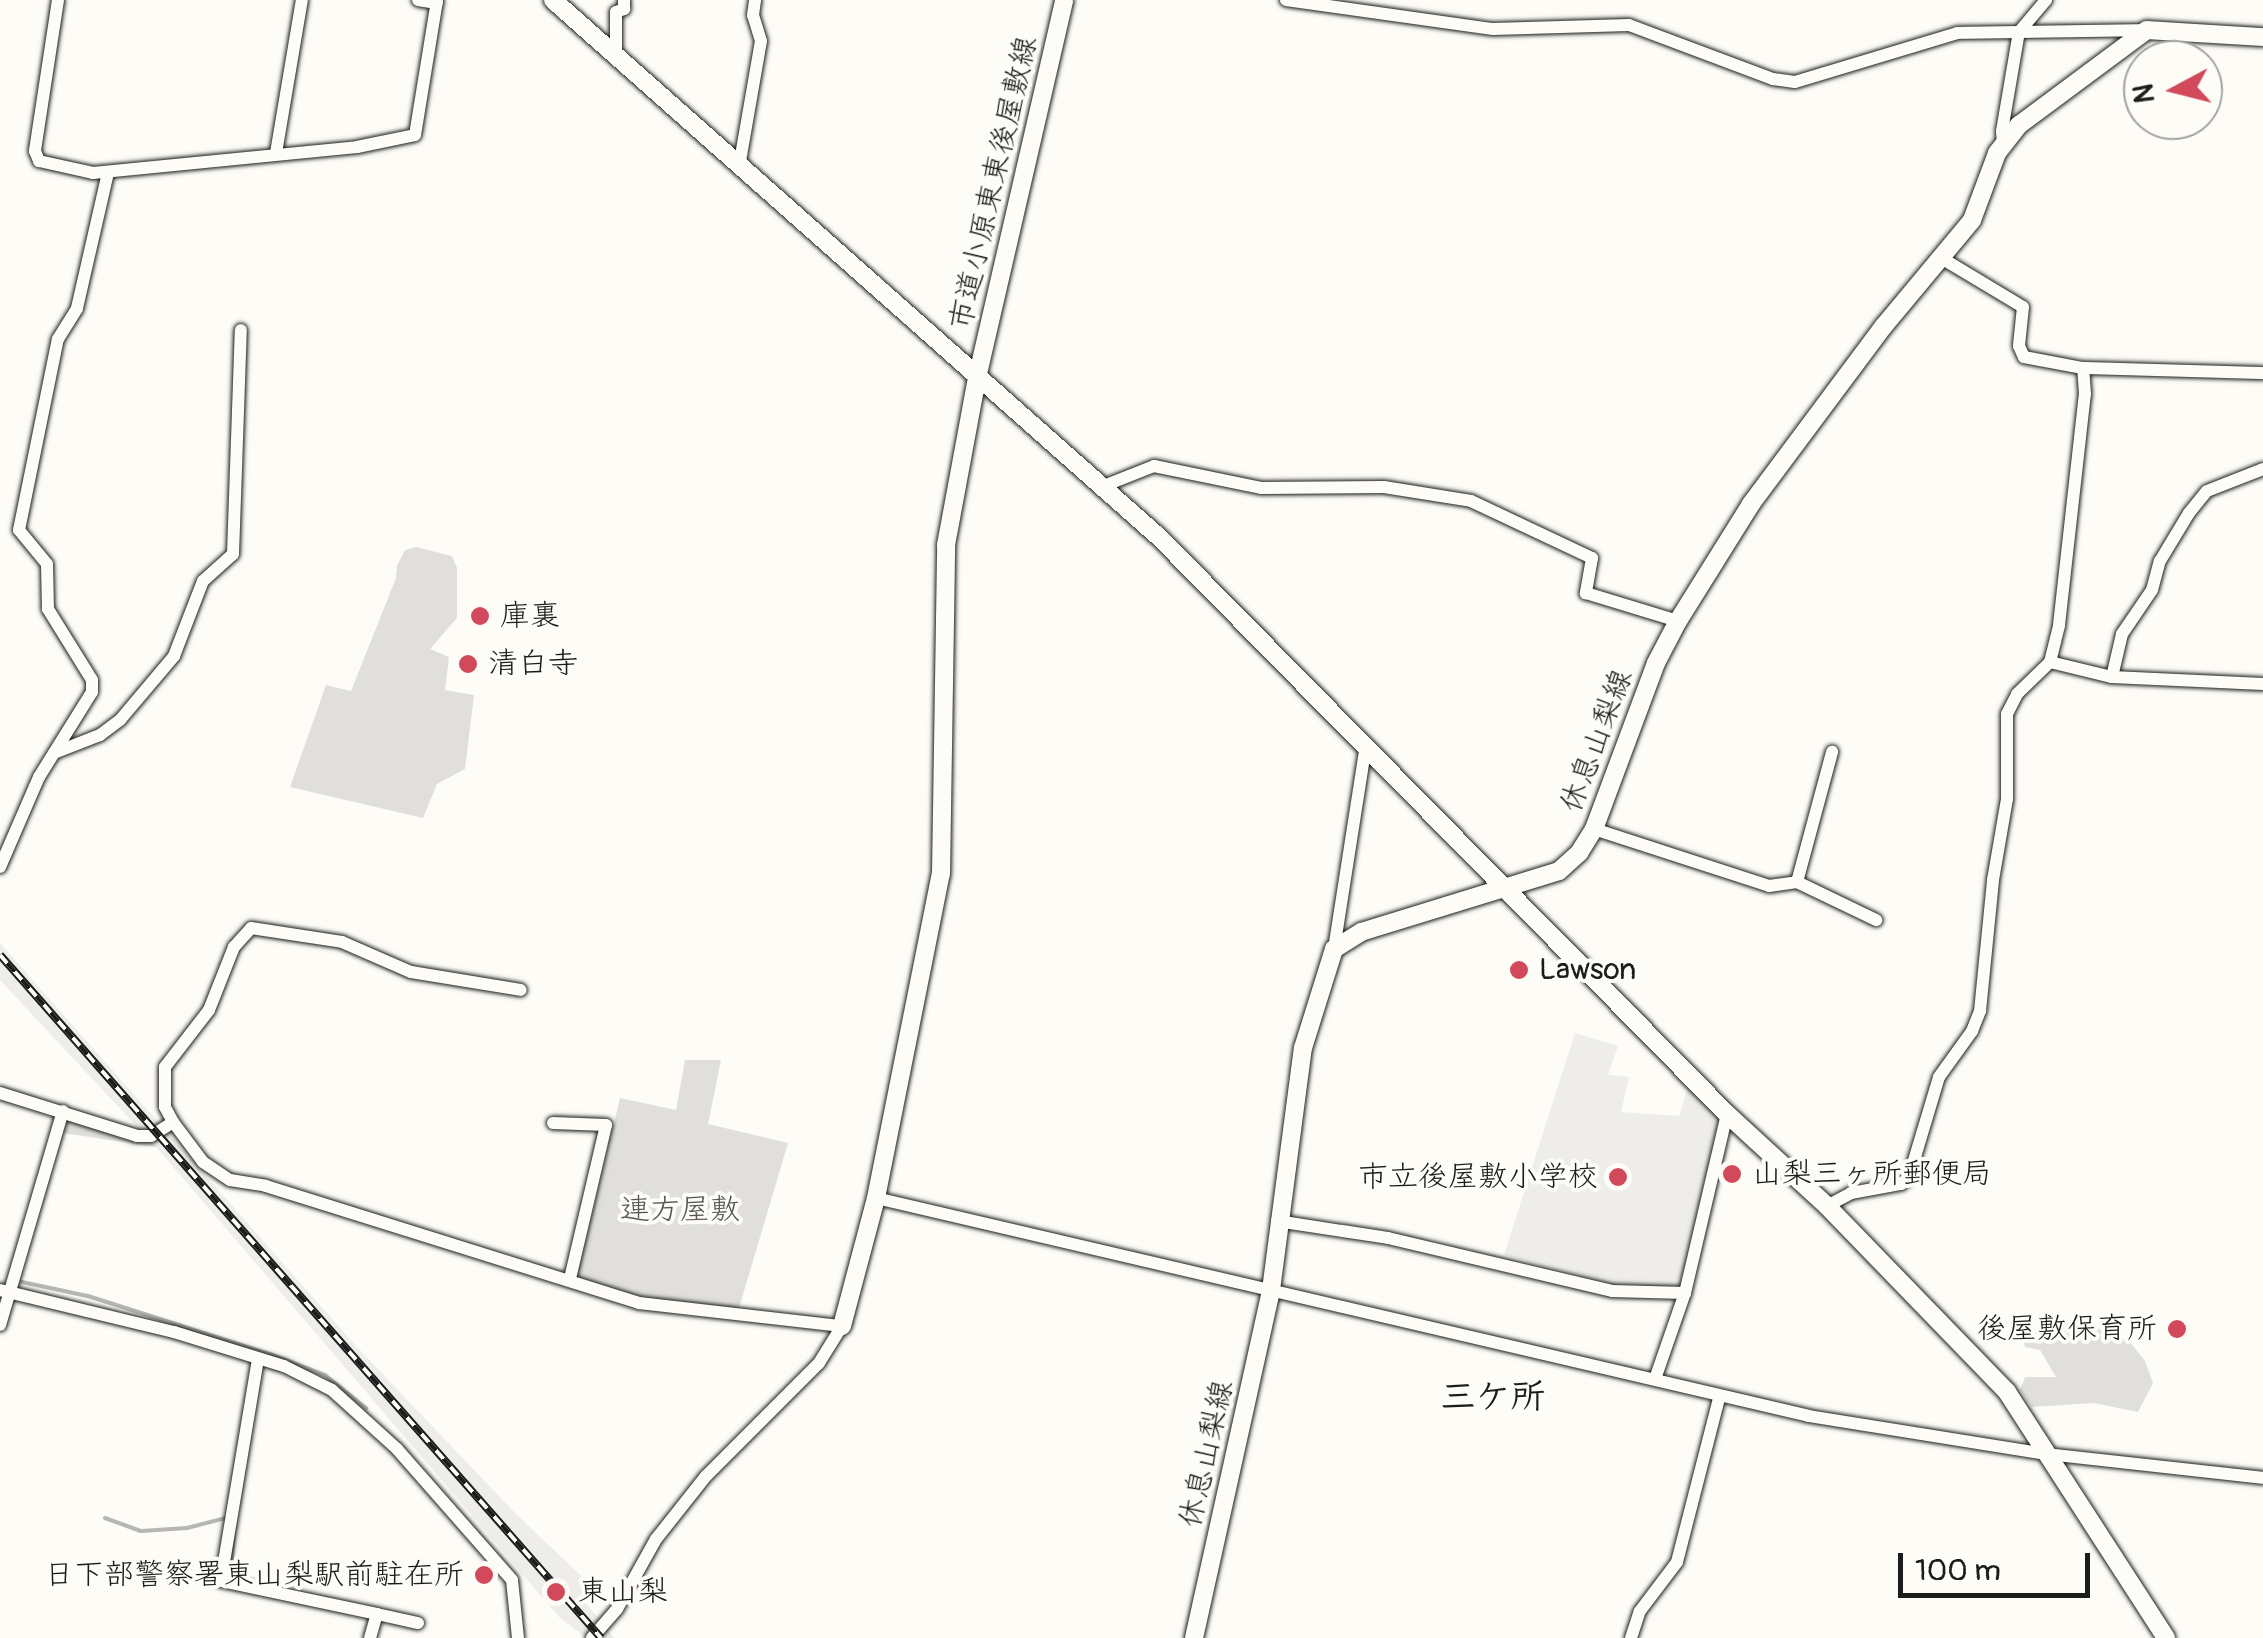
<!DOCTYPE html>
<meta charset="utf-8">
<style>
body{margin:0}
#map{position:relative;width:2263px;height:1638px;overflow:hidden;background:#fdfcf7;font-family:Pangolin,"Klee One",sans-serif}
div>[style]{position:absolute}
.built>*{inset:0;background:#eeede9}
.green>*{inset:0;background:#e0dfdb}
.stream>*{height:4px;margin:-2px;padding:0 2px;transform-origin:2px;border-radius:2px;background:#b7b6b2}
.roads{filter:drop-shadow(0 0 2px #1c1c1c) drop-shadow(0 0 2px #1c1c1c)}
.street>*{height:12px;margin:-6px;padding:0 6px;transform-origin:6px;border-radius:6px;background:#fdfcf7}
.secondary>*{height:18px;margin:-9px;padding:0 9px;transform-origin:9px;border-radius:9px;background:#fdfcf7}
.rail>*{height:8px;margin-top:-4px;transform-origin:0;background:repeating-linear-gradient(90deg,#fdfcf7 0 11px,#1c1c1c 0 22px);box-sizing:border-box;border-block:2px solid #1c1c1c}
.dots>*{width:28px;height:28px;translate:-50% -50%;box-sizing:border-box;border:5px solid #fdfcf7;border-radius:50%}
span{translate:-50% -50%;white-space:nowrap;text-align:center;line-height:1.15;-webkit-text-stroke:8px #fdfcf7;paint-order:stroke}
.street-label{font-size:30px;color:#1c1c1c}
.poi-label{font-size:30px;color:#1c1c1c}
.left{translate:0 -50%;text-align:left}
.right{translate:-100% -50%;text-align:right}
.park-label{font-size:30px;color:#575655}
.quarter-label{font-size:35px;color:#1c1c1c;font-weight:700}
.north{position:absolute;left:2123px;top:40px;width:100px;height:100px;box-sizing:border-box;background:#fdfcf7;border:2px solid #a3a29f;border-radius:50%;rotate:263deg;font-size:28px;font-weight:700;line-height:40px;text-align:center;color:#1c1c1c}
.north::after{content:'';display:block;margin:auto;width:35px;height:45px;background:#d1495b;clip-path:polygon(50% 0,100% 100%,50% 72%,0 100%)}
.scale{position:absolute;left:1898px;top:1553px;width:192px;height:45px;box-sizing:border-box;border:5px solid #1c1c1c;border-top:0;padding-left:12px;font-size:30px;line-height:35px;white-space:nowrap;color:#1c1c1c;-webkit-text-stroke:8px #fdfcf7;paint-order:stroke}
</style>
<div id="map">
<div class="built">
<i style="clip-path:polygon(0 943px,356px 1346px,516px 1514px,595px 1589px,583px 1599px,614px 1638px,587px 1638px,560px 1618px,156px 1147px,0 980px)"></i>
<i style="clip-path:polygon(1575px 1033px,1618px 1046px,1608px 1075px,1629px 1077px,1621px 1112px,1679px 1116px,1688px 1086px,1722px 1120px,1679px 1288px,1619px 1286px,1504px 1255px)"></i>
</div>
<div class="green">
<i style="clip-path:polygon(416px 547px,452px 556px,457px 568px,457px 618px,430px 649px,449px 657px,445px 690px,474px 695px,465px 769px,437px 784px,423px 818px,290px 787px,326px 685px,351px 691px,396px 578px,397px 566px,405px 550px)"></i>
<i style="clip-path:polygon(685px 1060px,721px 1060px,708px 1124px,788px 1143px,739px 1308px,639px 1297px,577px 1277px,620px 1098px,676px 1110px)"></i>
<i style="clip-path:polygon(63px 1111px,145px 1135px,156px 1147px,57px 1132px)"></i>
<i style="clip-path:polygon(2092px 1326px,2130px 1342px,2145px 1361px,2153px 1383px,2138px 1412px,2094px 1403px,2032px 1407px,2020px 1390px,2025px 1377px,2056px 1377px,2040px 1350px,2025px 1347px,2020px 1329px)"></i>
</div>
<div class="stream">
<i style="left:22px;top:1282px;width:67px;rotate:12deg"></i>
<i style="left:88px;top:1296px;width:194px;rotate:17.7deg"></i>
<i style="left:273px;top:1355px;width:56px;rotate:21deg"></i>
<i style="left:325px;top:1375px;width:53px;rotate:38.8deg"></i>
<i style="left:105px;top:1518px;width:38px;rotate:20deg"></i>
<i style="left:141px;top:1531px;width:46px;rotate:-3.7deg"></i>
<i style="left:187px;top:1528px;width:40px;rotate:-14.4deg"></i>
<i style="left:231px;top:1570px;width:50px;rotate:-85.4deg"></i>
</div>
<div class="roads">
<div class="street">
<i style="left:58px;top:0;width:153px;rotate:98.7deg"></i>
<i style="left:35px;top:151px;width:11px;rotate:68deg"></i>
<i style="left:39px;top:161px;width:55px;rotate:12.5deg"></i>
<i style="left:93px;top:173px;width:265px;rotate:-5.6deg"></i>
<i style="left:357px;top:147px;width:59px;rotate:-11.7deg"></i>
<i style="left:415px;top:135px;width:137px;rotate:-80.7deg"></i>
<i style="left:418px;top:0;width:19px;rotate:9deg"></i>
<i style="left:1286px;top:0;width:209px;rotate:8deg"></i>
<i style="left:1493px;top:29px;width:136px;rotate:-1.7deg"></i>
<i style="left:1629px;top:25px;width:154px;rotate:20.6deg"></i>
<i style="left:1773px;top:79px;width:22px;rotate:8deg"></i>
<i style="left:1795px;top:82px;width:169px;rotate:-16.8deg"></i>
<i style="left:1957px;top:33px;width:190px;rotate:-0.9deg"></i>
<i style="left:616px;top:57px;width:45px;rotate:-90deg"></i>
<i style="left:616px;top:12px;width:9px;rotate:-21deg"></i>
<i style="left:624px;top:9px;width:9px;rotate:-90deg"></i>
<i style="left:2003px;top:143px;width:12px;rotate:-95deg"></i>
<i style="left:2002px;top:131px;width:100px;rotate:-80.3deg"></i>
<i style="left:2019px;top:32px;width:42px;rotate:-49.8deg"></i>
<i style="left:276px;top:153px;width:155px;rotate:-80.4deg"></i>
<i style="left:739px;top:167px;width:128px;rotate:-80.1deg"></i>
<i style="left:761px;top:41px;width:27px;rotate:-107deg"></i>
<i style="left:753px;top:15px;width:15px;rotate:-82deg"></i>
<i style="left:1943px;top:259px;width:93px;rotate:31deg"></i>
<i style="left:2023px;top:307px;width:39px;rotate:96deg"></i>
<i style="left:2019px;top:346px;width:12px;rotate:66deg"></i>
<i style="left:2024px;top:357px;width:60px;rotate:10.6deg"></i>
<i style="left:2083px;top:368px;width:180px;rotate:1.6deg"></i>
<i style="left:1101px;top:487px;width:57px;rotate:-21.6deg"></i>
<i style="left:1154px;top:466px;width:109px;rotate:11.6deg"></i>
<i style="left:1261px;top:488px;width:123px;rotate:-0.5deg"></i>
<i style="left:1384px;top:487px;width:88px;rotate:9.1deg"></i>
<i style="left:1471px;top:501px;width:134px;rotate:25.2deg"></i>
<i style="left:1592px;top:558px;width:36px;rotate:100deg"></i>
<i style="left:1586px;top:593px;width:96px;rotate:16.9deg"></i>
<i style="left:2050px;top:662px;width:64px;rotate:13.6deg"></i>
<i style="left:2112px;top:677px;width:151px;rotate:2.7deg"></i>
<i style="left:2112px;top:677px;width:44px;rotate:-76.9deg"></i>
<i style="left:2122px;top:634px;width:53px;rotate:-55.7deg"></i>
<i style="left:2152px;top:590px;width:30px;rotate:-75deg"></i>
<i style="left:2160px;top:561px;width:56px;rotate:-58.9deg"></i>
<i style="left:2189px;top:513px;width:28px;rotate:-51deg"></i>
<i style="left:2207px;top:491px;width:60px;rotate:-21.4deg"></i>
<i style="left:54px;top:753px;width:49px;rotate:-21.4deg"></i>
<i style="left:100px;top:735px;width:25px;rotate:-37deg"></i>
<i style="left:120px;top:720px;width:84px;rotate:-49.8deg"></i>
<i style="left:174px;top:656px;width:80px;rotate:-68.9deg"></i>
<i style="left:203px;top:581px;width:40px;rotate:-42deg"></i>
<i style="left:233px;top:554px;width:224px;rotate:-88deg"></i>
<i style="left:1594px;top:829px;width:184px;rotate:18deg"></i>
<i style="left:1769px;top:886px;width:28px;rotate:-8deg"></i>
<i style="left:1797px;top:882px;width:88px;rotate:25.7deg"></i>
<i style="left:0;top:867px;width:98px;rotate:-66.6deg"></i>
<i style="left:39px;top:777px;width:100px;rotate:-58.1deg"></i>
<i style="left:92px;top:692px;width:12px;rotate:-90deg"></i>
<i style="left:92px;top:680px;width:84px;rotate:-121.8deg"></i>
<i style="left:48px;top:609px;width:45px;rotate:-91.3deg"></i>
<i style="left:47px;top:564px;width:44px;rotate:-129.5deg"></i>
<i style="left:19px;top:530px;width:195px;rotate:-78.5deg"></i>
<i style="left:58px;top:339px;width:36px;rotate:-58deg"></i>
<i style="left:77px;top:308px;width:139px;rotate:-77.1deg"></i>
<i style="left:1797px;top:882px;width:135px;rotate:-74.9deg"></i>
<i style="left:1334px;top:949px;width:201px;rotate:-81.1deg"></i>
<i style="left:0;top:1093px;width:144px;rotate:17.4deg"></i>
<i style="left:137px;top:1136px;width:14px"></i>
<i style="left:151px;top:1136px;width:26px;rotate:-32deg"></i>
<i style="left:173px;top:1122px;width:50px;rotate:53.1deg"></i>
<i style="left:203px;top:1162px;width:32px;rotate:34deg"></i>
<i style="left:230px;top:1180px;width:36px;rotate:9deg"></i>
<i style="left:266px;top:1186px;width:391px;rotate:17.4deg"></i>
<i style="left:639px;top:1303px;width:204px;rotate:6.5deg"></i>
<i style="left:842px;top:1326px;width:44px;rotate:121.9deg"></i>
<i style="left:819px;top:1363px;width:160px;rotate:135deg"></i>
<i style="left:706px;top:1476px;width:80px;rotate:128.4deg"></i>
<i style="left:656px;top:1539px;width:80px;rotate:119.1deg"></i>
<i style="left:617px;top:1609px;width:38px;rotate:131deg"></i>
<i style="left:173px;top:1122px;width:17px;rotate:-118deg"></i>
<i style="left:165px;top:1107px;width:40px;rotate:-90deg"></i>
<i style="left:165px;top:1067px;width:72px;rotate:-52.3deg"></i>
<i style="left:209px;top:1010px;width:68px;rotate:-68.4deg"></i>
<i style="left:234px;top:947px;width:25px;rotate:-48deg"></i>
<i style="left:251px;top:928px;width:92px;rotate:8.7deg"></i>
<i style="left:342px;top:942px;width:75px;rotate:23.5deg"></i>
<i style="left:411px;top:972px;width:111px;rotate:9.3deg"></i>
<i style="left:553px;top:1123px;width:53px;rotate:2.2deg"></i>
<i style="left:606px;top:1125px;width:158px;rotate:103.2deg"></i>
<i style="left:876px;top:1198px;width:958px;rotate:13.15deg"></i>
<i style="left:1809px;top:1416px;width:241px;rotate:9.1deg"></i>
<i style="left:2047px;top:1454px;width:217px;rotate:6.3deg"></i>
<i style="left:1827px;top:1206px;width:27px;rotate:-28deg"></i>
<i style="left:1851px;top:1193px;width:51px;rotate:-10.2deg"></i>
<i style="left:1901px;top:1184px;width:11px;rotate:-41deg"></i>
<i style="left:1909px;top:1177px;width:104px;rotate:-73.3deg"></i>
<i style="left:1939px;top:1077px;width:57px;rotate:-54.3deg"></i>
<i style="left:1972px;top:1031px;width:22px;rotate:-68deg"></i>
<i style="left:1980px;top:1011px;width:132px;rotate:-84.3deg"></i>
<i style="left:1993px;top:880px;width:82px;rotate:-80.2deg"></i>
<i style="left:2007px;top:799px;width:85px;rotate:-90deg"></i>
<i style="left:2007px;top:714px;width:22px;rotate:-63deg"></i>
<i style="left:2017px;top:694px;width:46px;rotate:-44.1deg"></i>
<i style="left:2050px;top:662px;width:38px;rotate:-76deg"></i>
<i style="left:2059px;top:625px;width:232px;rotate:-83.6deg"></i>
<i style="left:2085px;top:394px;width:26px;rotate:-94deg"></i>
<i style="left:1277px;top:1221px;width:112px;rotate:8.7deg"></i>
<i style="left:1388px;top:1238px;width:230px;rotate:13.3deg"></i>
<i style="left:1612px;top:1291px;width:73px;rotate:1.6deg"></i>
<i style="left:0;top:1290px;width:179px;rotate:13.6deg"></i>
<i style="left:174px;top:1332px;width:115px;rotate:17.2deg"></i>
<i style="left:284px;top:1366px;width:54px;rotate:26.6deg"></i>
<i style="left:332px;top:1390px;width:88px;rotate:42.2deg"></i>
<i style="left:397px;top:1449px;width:174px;rotate:48.7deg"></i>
<i style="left:512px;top:1580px;width:58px;rotate:84.1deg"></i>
<i style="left:0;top:1325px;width:223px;rotate:-73.6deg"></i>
<i style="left:258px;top:1359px;width:225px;rotate:99.5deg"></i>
<i style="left:221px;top:1581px;width:159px;rotate:11.9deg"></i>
<i style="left:1655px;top:1379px;width:91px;rotate:-70.8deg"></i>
<i style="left:1685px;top:1293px;width:184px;rotate:-76.8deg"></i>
<i style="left:370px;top:1638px;width:25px;rotate:-74deg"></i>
<i style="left:377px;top:1614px;width:42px;rotate:12.4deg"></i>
<i style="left:1631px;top:1638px;width:28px;rotate:-72deg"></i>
<i style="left:1640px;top:1611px;width:61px;rotate:-52.9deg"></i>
<i style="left:1677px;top:1562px;width:169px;rotate:-75.6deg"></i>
</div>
<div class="secondary">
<i style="left:553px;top:0;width:810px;rotate:41.55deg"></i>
<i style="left:1159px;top:537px;width:810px;rotate:45.45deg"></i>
<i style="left:1727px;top:1114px;width:136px;rotate:42.6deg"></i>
<i style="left:1827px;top:1206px;width:259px;rotate:45.9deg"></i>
<i style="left:2007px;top:1392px;width:293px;rotate:57.1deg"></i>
<i style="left:842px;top:1326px;width:132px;rotate:-75.1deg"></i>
<i style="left:876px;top:1198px;width:330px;rotate:-78.7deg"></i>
<i style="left:941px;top:874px;width:329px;rotate:-89.1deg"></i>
<i style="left:946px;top:545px;width:170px;rotate:-79.5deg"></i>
<i style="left:977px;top:378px;width:388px;rotate:-77deg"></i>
<i style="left:1194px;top:1638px;width:356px;rotate:-77.5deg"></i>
<i style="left:1271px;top:1290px;width:244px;rotate:-82.5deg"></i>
<i style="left:1303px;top:1048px;width:104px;rotate:-72.6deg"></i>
<i style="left:1334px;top:949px;width:32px;rotate:-32deg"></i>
<i style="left:1361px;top:932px;width:207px;rotate:-17.1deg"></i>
<i style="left:1559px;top:871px;width:27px;rotate:-42deg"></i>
<i style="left:1579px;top:853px;width:28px;rotate:-58deg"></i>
<i style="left:1594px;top:829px;width:177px;rotate:-69.5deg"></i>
<i style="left:1656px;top:663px;width:47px;rotate:-62.4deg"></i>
<i style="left:1678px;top:621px;width:138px;rotate:-58deg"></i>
<i style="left:1751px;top:504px;width:221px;rotate:-53.3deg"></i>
<i style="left:1883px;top:327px;width:139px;rotate:-50.2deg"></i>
<i style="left:1972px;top:220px;width:72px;rotate:-69.5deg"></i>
<i style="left:1997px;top:153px;width:36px;rotate:-52deg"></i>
<i style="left:2019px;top:125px;width:159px;rotate:-36.6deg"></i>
<i style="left:2147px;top:30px;width:116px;rotate:3.5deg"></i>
</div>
</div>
<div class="rail">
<i style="left:0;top:955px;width:910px;rotate:48.65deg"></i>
</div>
<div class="dots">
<i style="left:480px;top:616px;background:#d1495b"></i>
<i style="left:468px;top:664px;background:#d1495b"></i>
<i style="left:1519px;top:970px;background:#d1495b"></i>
<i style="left:1732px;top:1174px;background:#d1495b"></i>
<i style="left:1618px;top:1177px;background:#d1495b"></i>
<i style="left:2177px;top:1329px;background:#d1495b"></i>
<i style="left:484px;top:1575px;background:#d1495b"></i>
<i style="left:556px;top:1592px;background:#d1495b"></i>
</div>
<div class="street-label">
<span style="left:994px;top:183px;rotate:-77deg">市道小原東東後屋敷線</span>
<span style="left:1597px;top:741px;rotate:-69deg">休息山梨線</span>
<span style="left:1207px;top:1454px;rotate:-77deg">休息山梨線</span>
</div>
<div class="poi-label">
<span class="left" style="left:500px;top:616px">庫裏</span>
<span class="left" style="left:488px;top:664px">清白寺</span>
<span class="left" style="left:1539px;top:970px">Lawson</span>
<span class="left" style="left:1752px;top:1174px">山梨三ヶ所郵便局</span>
<span class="right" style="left:1598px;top:1177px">市立後屋敷小学校</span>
<span class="right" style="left:2157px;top:1329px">後屋敷保育所</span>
<span class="right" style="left:464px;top:1575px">日下部警察署東山梨駅前駐在所</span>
<span class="left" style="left:578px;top:1592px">東山梨</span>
</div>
<div class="park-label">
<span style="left:680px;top:1210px">連方屋敷</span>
</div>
<div class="quarter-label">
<span style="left:1493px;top:1397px">三ケ所</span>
</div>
<div class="north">N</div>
<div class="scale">100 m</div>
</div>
